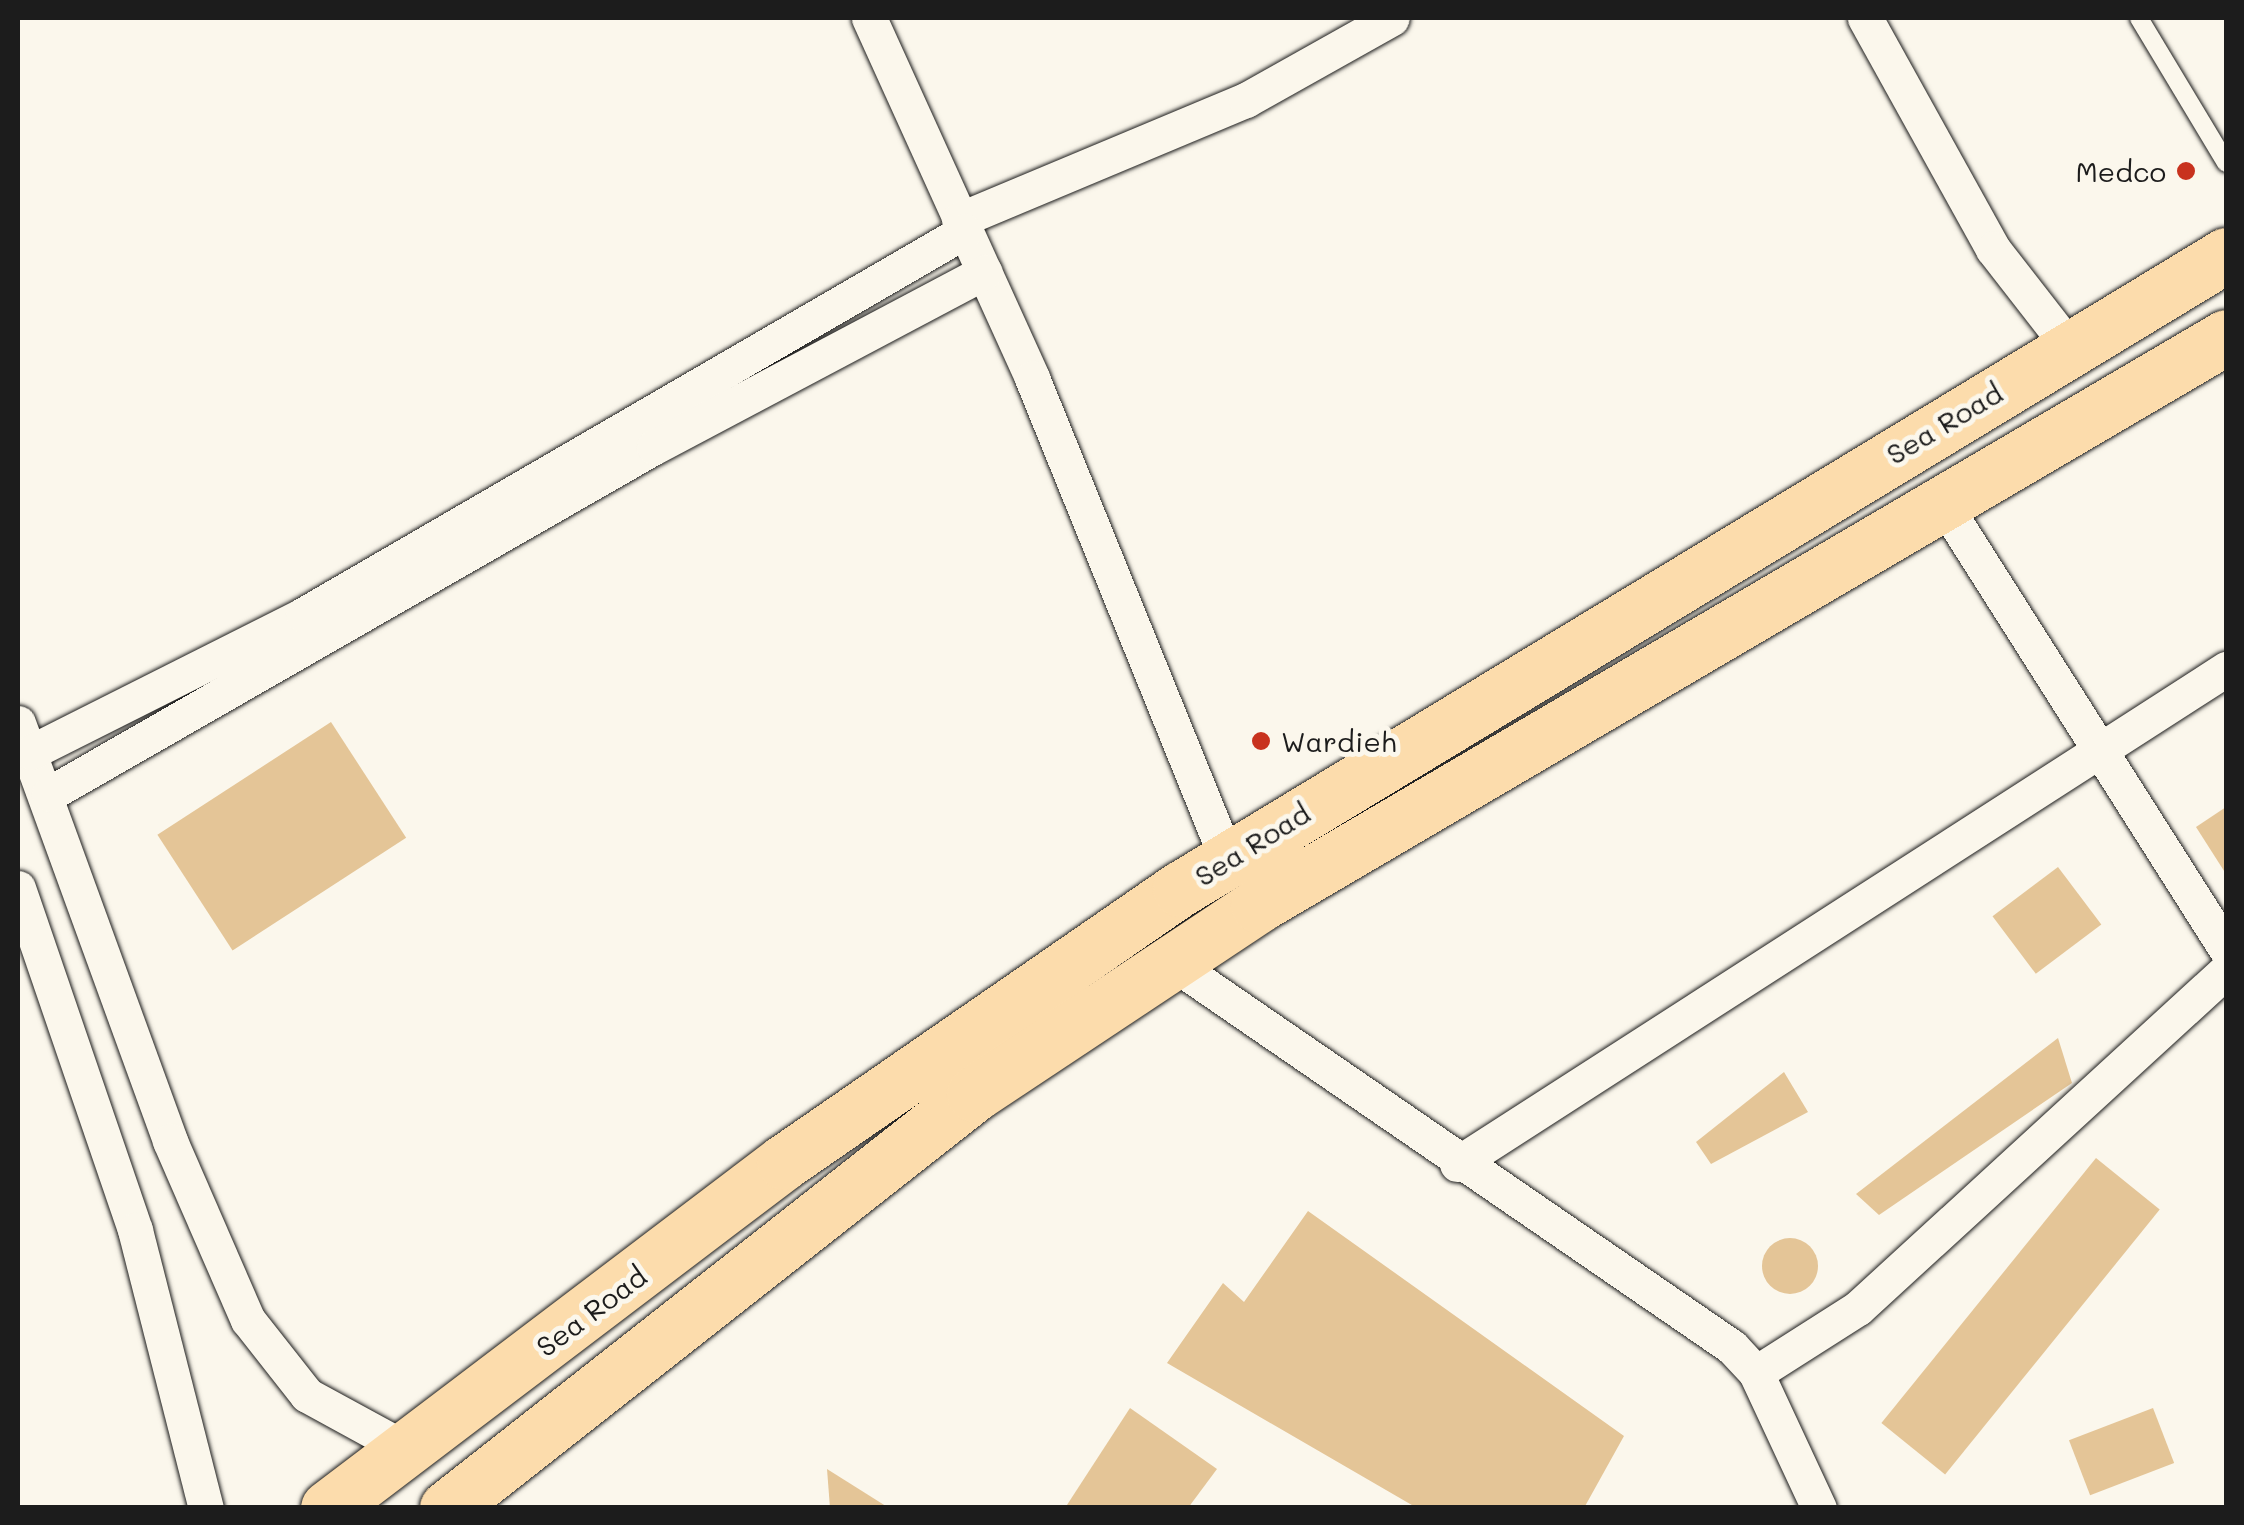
<!DOCTYPE html>
<style>
body{margin:0}
#map{position:relative;width:2244px;height:1525px;overflow:hidden;background:#fbf7ec;font-family:Mali,sans-serif}
div>[style]{position:absolute}
.building>*{inset:0;background:#e4c597;transform-origin:0 0}
.round{border-radius:50%}
.roads{filter:drop-shadow(0 0 2px #1c1c1c) drop-shadow(0 0 2px #1c1c1c)}
.service>*{height:18px;margin:-9px;padding:0 9px;transform-origin:9px;border-radius:9px;background:#fbf7ec}
.minor>*{height:35px;margin:-17.5px;padding:0 17.5px;transform-origin:17.5px;border-radius:17.5px;background:#fbf7ec}
.trunk>*{height:55px;margin:-27.5px;padding:0 27.5px;transform-origin:27.5px;border-radius:27.5px;background:#fcdcac}
.dots>*{width:28px;height:28px;translate:-50% -50%;box-sizing:border-box;border:5px solid #fbf7ec;border-radius:50%}
span{translate:-50% -50%;white-space:nowrap;text-align:center;line-height:1.15;-webkit-text-stroke:10px #fbf7ec;paint-order:stroke}
.poi-label{font-size:28px;color:#1c1c1c}
.right{translate:-100% -50%;text-align:right}
.left{translate:0 -50%;text-align:left}
.street-label{font-size:28px;color:#1c1c1c}
.frame{position:absolute;inset:0;border:20px solid #1c1c1c;pointer-events:none}
</style>
<div id="map">
<div class="building">
<i style="left:331px;top:722px;width:138px;height:207px;rotate:57deg"></i>
<i style="clip-path:polygon(2226px 807px,2226px 874px,2196px 827px)"></i>
<i style="left:2058px;top:867px;width:72px;height:82px;rotate:53deg"></i>
<i style="clip-path:polygon(2058px 1038px,2072px 1083px,1879px 1215px,1856px 1194px)"></i>
<i style="clip-path:polygon(1784px 1072px,1808px 1112px,1711px 1164px,1696px 1142px)"></i>
<i style="left:2096px;top:1158px;width:82px;height:341px;rotate:39deg"></i>
<i style="clip-path:polygon(1308px 1211px,1624px 1436px,1584px 1508px,1417px 1508px,1167px 1363px,1223px 1283px,1244px 1302px)"></i>
<i class="round" style="left:1762px;top:1238px;width:56px;height:56px"></i>
<i style="clip-path:polygon(1130px 1408px,1217px 1469px,1188px 1508px,1065px 1508px)"></i>
<i style="left:2153px;top:1408px;width:59px;height:90px;rotate:69deg"></i>
<i style="clip-path:polygon(827px 1469px,889px 1508px,830px 1508px)"></i>
</div>
<div class="roads">
<div class="service">
<i style="left:2139px;top:18px;width:169px;rotate:59deg"></i>
</div>
<div class="minor">
<i style="left:869px;top:18px;width:395px;rotate:65.6deg"></i>
<i style="left:1032px;top:378px;width:519px;rotate:67.93deg"></i>
<i style="left:1865px;top:18px;width:264px;rotate:61deg"></i>
<i style="left:1993px;top:249px;width:125px;rotate:52.1deg"></i>
<i style="left:959px;top:220px;width:311px;rotate:-22.7deg"></i>
<i style="left:1246px;top:100px;width:167px;rotate:-29.3deg"></i>
<i style="left:1943px;top:503px;width:528px;rotate:57.6deg"></i>
<i style="left:18px;top:723px;width:445px;rotate:70deg"></i>
<i style="left:170px;top:1141px;width:195px;rotate:66.5deg"></i>
<i style="left:248px;top:1320px;width:95px;rotate:51.8deg"></i>
<i style="left:307px;top:1395px;width:115px;rotate:28.6deg"></i>
<i style="left:31px;top:752px;width:305px;rotate:-26.7deg"></i>
<i style="left:303px;top:615px;width:765px;rotate:-30.12deg"></i>
<i style="left:49px;top:794px;width:697px;rotate:-29.84deg"></i>
<i style="left:654px;top:447px;width:374px;rotate:-27.9deg"></i>
<i style="left:18px;top:888px;width:361px;rotate:71.1deg"></i>
<i style="left:135px;top:1230px;width:287px;rotate:75.7deg"></i>
<i style="left:1173px;top:963px;width:678px;rotate:34.49deg"></i>
<i style="left:1732px;top:1347px;width:35px;rotate:47deg"></i>
<i style="left:1756px;top:1373px;width:149px;rotate:65deg"></i>
<i style="left:1457px;top:1164px;width:915px;rotate:-32.77deg"></i>
<i style="left:1756px;top:1373px;width:121px;rotate:-32.5deg"></i>
<i style="left:1858px;top:1308px;width:499px;rotate:-42.5deg"></i>
</div>
<div class="trunk">
<i style="left:328px;top:1508px;width:572px;rotate:-37.19deg"></i>
<i style="left:784px;top:1162px;width:481px;rotate:-34.6deg"></i>
<i style="left:1180px;top:889px;width:1223px;rotate:-31.22deg"></i>
<i style="left:447px;top:1508px;width:670px;rotate:-38.15deg"></i>
<i style="left:974px;top:1094px;width:341px;rotate:-33.6deg"></i>
<i style="left:1258px;top:905px;width:1122px;rotate:-30.4deg"></i>
</div>
</div>
<div class="dots">
<i style="left:2186px;top:171px;background:#c8321e"></i>
<i style="left:1261px;top:741px;background:#c8321e"></i>
</div>
<div class="poi-label">
<span class="right" style="left:2166px;top:171px">Medco</span>
<span class="left" style="left:1281px;top:741px">Wardieh</span>
</div>
<div class="street-label">
<span style="left:1944px;top:423px;rotate:-31deg">Sea Road</span>
<span style="left:1252px;top:844px;rotate:-32deg">Sea Road</span>
<span style="left:591px;top:1311px;rotate:-37deg">Sea Road</span>
</div>
<div class="frame"></div>
</div>
